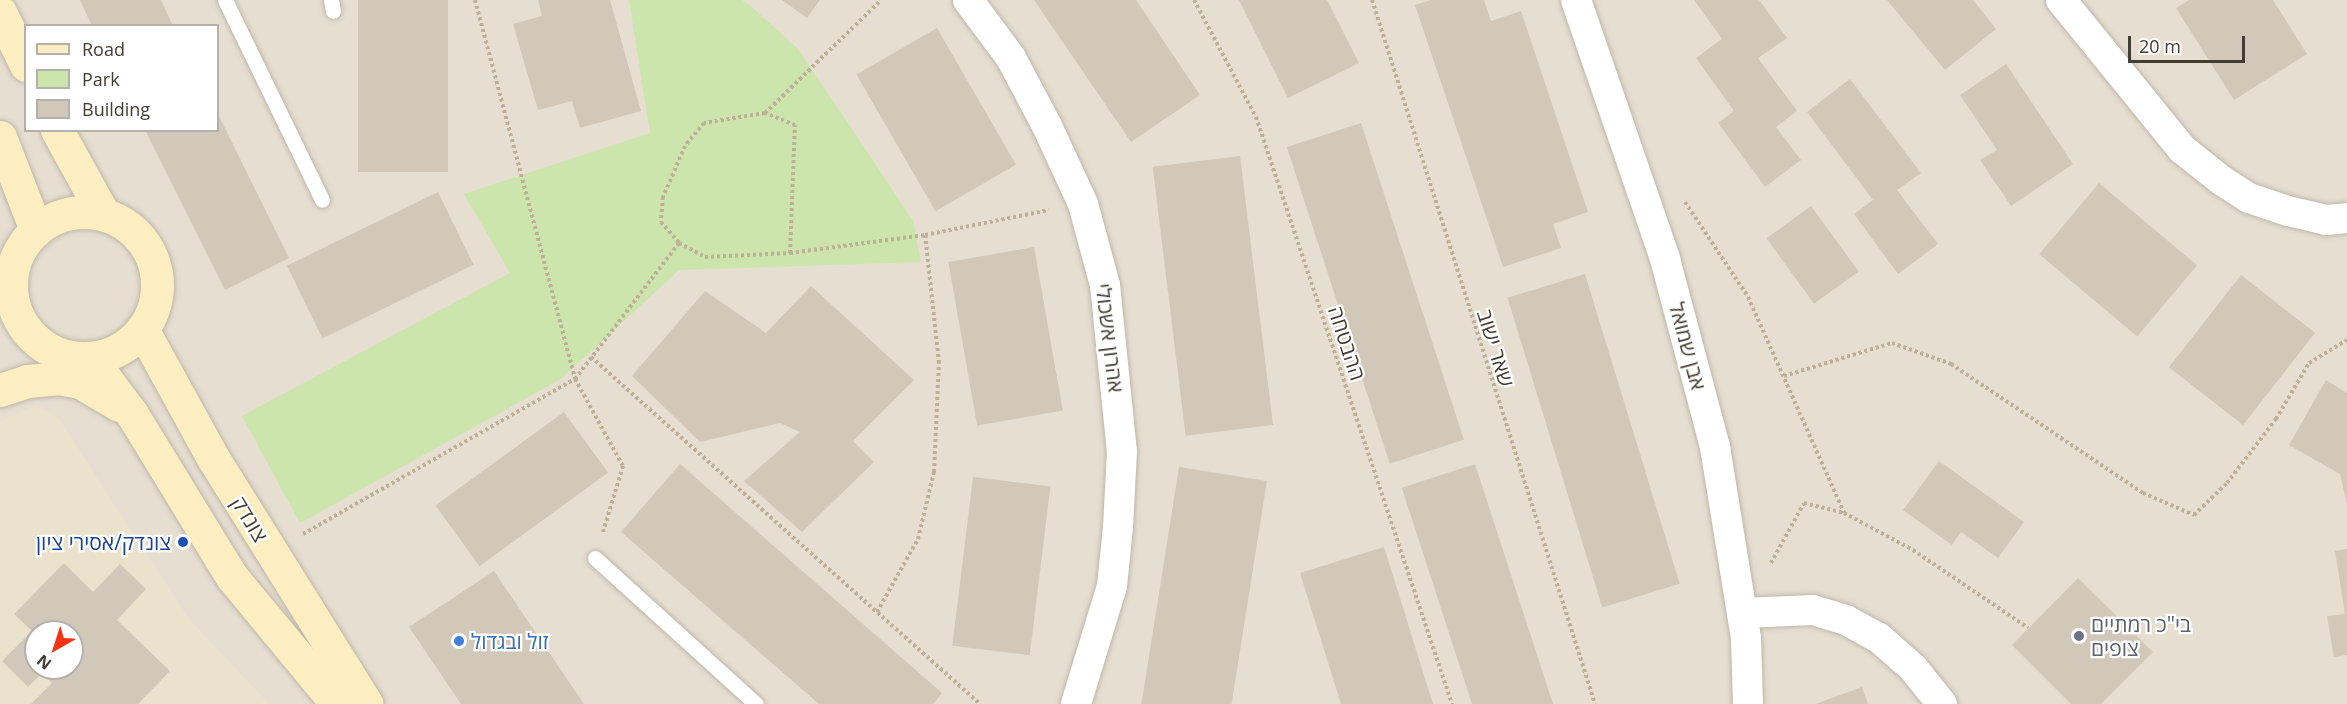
<!DOCTYPE html>
<meta charset="utf-8">
<style>
body{margin:0}
#map{position:relative;width:2347px;height:704px;overflow:hidden;background:#f1ede3;font-family:"Open Sans",Heebo,sans-serif}
div>[style]{position:absolute}
.residential>*{inset:0;background:#e5ded1}
.education>*{inset:0;background:#eae2cd}
.green>*{inset:0;background:#cce5ac}
.building>*{inset:0;background:#d2c8b9;transform-origin:0 0}
.path>*{height:4px;margin-top:-2px;transform-origin:0;background:repeating-linear-gradient(90deg,#beb097 0 3px,transparent 0 6px)}
.roads{filter:drop-shadow(0 0 2px #bfb7a9) drop-shadow(0 0 2px #bfb7a9)}
.lane>*{height:15px;margin:-7.5px;padding:0 7.5px;transform-origin:7.5px;border-radius:7.5px;background:#fff}
.street>*{height:30px;margin:-15px;padding:0 15px;transform-origin:15px;border-radius:15px;background:#fff}
.secondary>*{height:33px;margin:-16.5px;padding:0 16.5px;transform-origin:16.5px;border-radius:16.5px;background:#fdeec1}
.secondary>.ring{margin:-16.5px;padding:0;box-sizing:content-box;background:none;border:33px solid #fdeec1;border-radius:50%}
.dots>*{width:16px;height:16px;translate:-50% -50%;box-sizing:border-box;border:3px solid #fff;border-radius:50%}
span{translate:-50% -50%;white-space:nowrap;text-align:center;line-height:1.15;-webkit-text-stroke:4.5px #fff;paint-order:stroke}
.street-label{font-size:21px;color:#433c33}
.transit-label{font-size:21px;color:#164399}
.right{translate:-100% -50%;text-align:right}
.worship-label{font-size:21px;color:#5b616d}
.left{translate:0 -50%;text-align:left}
.shop-label{font-size:21px;color:#366cbe}
.legend{position:absolute;left:24px;top:24px;width:195px;height:108px;box-sizing:border-box;background:#fff;border:2px solid #b4b1ad;margin:0;padding:8px 10px;list-style:none;font-size:18px;color:#433c33}
.legend li{display:flex;align-items:center;gap:12px;height:30px}
.legend b{width:30px;border:2px solid #b4b1ad}
.north{position:absolute;left:24px;top:620px;width:60px;height:60px;box-sizing:border-box;background:#fff;border:2px solid #b4b1ad;border-radius:50%;rotate:219deg;font-size:16px;font-weight:700;line-height:24px;text-align:center;color:#433c33}
.north::after{content:'';display:block;margin:auto;width:21px;height:27px;background:#f63415;clip-path:polygon(50% 0,100% 100%,50% 72%,0 100%)}
.scale{position:absolute;left:2128px;top:36px;width:117px;height:27px;box-sizing:border-box;border:3px solid #433c33;border-top:0;padding-left:8px;font-size:18px;line-height:21px;white-space:nowrap;color:#433c33;-webkit-text-stroke:4px #fff;paint-order:stroke}
</style>
<div id="map">
<div class="residential">
<i style="clip-path:polygon(evenodd,0 0,2347px 0,2347px 704px,0 704px,0 0,26px 26px,218px 26px,218px 130px,26px 130px,26px 26px,0 0,36px 632px,72px 632px,72px 668px,36px 668px,36px 632px)"></i>
</div>
<div class="education">
<i style="clip-path:polygon(evenodd,37px 405px,59px 419px,189px 619px,269px 704px,0 704px,0 421px,37px 405px,36px 632px,72px 632px,72px 668px,36px 668px,36px 632px)"></i>
</div>
<div class="green">
<i style="clip-path:polygon(629px 0,742px 0,752px 7px,798px 49px,860px 141px,913px 221px,921px 262px,679px 270px,561px 379px,300px 523px,242px 416px,510px 273px,464px 194px,650px 133px)"></i>
</div>
<div class="building">
<i style="clip-path:polygon(80px 0,161px 0,173px 26px,92px 26px)"></i>
<i style="left:358px;top:0;width:90px;height:172px"></i>
<i style="clip-path:polygon(538px 0,610px 0,641px 111px,580px 128px,572px 101px,538px 110px,513px 24px,542px 16px)"></i>
<i style="clip-path:polygon(782px 0,820px 0,807px 18px)"></i>
<i style="clip-path:polygon(1034px 0,1136px 0,1200px 95px,1131px 142px)"></i>
<i style="clip-path:polygon(1239px 0,1327px 0,1359px 63px,1288px 98px)"></i>
<i style="clip-path:polygon(1431px 0,1484px 0,1491px 21px,1521px 11px,1588px 212px,1553px 224px,1561px 248px,1503px 267px,1415px 5px)"></i>
<i style="clip-path:polygon(1694px 0,1759px 0,1787px 38px,1758px 58px,1797px 111px,1776px 127px,1801px 160px,1765px 187px,1718px 123px,1734px 111px,1696px 58px,1722px 39px)"></i>
<i style="clip-path:polygon(1887px 0,1973px 0,1996px 29px,1945px 70px)"></i>
<i style="clip-path:polygon(2189px 0,2273px 0,2307px 54px,2234px 100px,2176px 8px)"></i>
<i style="left:937px;top:28px;width:158px;height:93px;rotate:60deg"></i>
<i style="clip-path:polygon(2006px 64px,2073px 164px,2011px 206px,1980px 160px,1997px 150px,1960px 95px)"></i>
<i style="clip-path:polygon(1850px 79px,1921px 173px,1897px 190px,1938px 244px,1898px 274px,1854px 214px,1873px 200px,1807px 112px)"></i>
<i style="clip-path:polygon(218px 114px,289px 258px,225px 290px,145px 130px,218px 130px)"></i>
<i style="left:1361px;top:123px;width:333px;height:78px;rotate:72deg"></i>
<i style="left:1240px;top:156px;width:271px;height:88px;rotate:83deg"></i>
<i style="left:2099px;top:183px;width:128px;height:93px;rotate:40deg"></i>
<i style="left:438px;top:192px;width:81px;height:168px;rotate:64deg"></i>
<i style="left:1811px;top:206px;width:81px;height:55px;rotate:54deg"></i>
<i style="left:1034px;top:247px;width:166px;height:87px;rotate:80deg"></i>
<i style="left:1585px;top:274px;width:324px;height:81px;rotate:73deg"></i>
<i style="left:2241px;top:275px;width:94px;height:117px;rotate:38deg"></i>
<i style="clip-path:polygon(811px 286px,914px 380px,853px 441px,874px 462px,802px 532px,744px 481px,800px 432px,780px 423px,700px 442px,632px 376px,705px 291px,766px 333px)"></i>
<i style="clip-path:polygon(2326px 380px,2347px 393px,2347px 504px,2340px 474px,2289px 445px)"></i>
<i style="left:564px;top:412px;width:75px;height:159px;rotate:54deg"></i>
<i style="clip-path:polygon(1939px 461px,2024px 522px,1998px 558px,1961px 532px,1952px 545px,1903px 510px)"></i>
<i style="clip-path:polygon(680px 464px,942px 693px,933px 704px,819px 704px,621px 532px)"></i>
<i style="left:1475px;top:464px;width:253px;height:77px;rotate:72deg"></i>
<i style="left:1179px;top:467px;width:89px;height:240px;rotate:9deg"></i>
<i style="left:973px;top:477px;width:78px;height:170px;rotate:7deg"></i>
<i style="clip-path:polygon(1384px 547px,1433px 704px,1341px 704px,1300px 573px)"></i>
<i style="clip-path:polygon(2347px 549px,2347px 655px,2334px 657px,2327px 616px,2345px 614px,2335px 551px)"></i>
<i style="clip-path:polygon(evenodd,64px 563px,93px 592px,120px 564px,146px 589px,117px 620px,170px 671px,138px 704px,31px 704px,52px 683px,42px 673px,28px 687px,2px 661px,32px 631px,14px 614px,64px 563px,36px 632px,72px 632px,72px 668px,36px 668px,36px 632px)"></i>
<i style="clip-path:polygon(494px 571px,584px 704px,461px 704px,409px 627px)"></i>
<i style="clip-path:polygon(2078px 578px,2153px 652px,2101px 704px,2071px 704px,2012px 645px)"></i>
<i style="clip-path:polygon(1862px 687px,1868px 704px,1816px 704px)"></i>
</div>
<div class="path">
<i style="left:475px;top:0;width:392px;rotate:75.2deg"></i>
<i style="left:575px;top:379px;width:99px;rotate:61.1deg"></i>
<i style="left:623px;top:466px;width:69px;rotate:106.9deg"></i>
<i style="left:1194px;top:0;width:132px;rotate:62.1deg"></i>
<i style="left:1256px;top:117px;width:619px;rotate:71.54deg"></i>
<i style="left:1372px;top:0;width:738px;rotate:72.42deg"></i>
<i style="left:765px;top:113px;width:162px;rotate:-44.2deg"></i>
<i style="left:1685px;top:202px;width:114px;rotate:56.4deg"></i>
<i style="left:1748px;top:297px;width:236px;rotate:66deg"></i>
<i style="left:790px;top:253px;width:128px;rotate:-87.8deg"></i>
<i style="left:795px;top:125px;width:32px;rotate:-158deg"></i>
<i style="left:765px;top:113px;width:62px;rotate:170.7deg"></i>
<i style="left:704px;top:123px;width:30px;rotate:130deg"></i>
<i style="left:685px;top:146px;width:56px;rotate:113.3deg"></i>
<i style="left:663px;top:197px;width:25px;rotate:95deg"></i>
<i style="left:661px;top:222px;width:28px;rotate:49deg"></i>
<i style="left:679px;top:243px;width:30px;rotate:28deg"></i>
<i style="left:705px;top:257px;width:85px;rotate:-2.7deg"></i>
<i style="left:790px;top:253px;width:136px;rotate:-7.6deg"></i>
<i style="left:925px;top:235px;width:126px;rotate:-11.4deg"></i>
<i style="left:591px;top:357px;width:521px;rotate:41.73deg"></i>
<i style="left:1784px;top:376px;width:113px;rotate:-17deg"></i>
<i style="left:1892px;top:343px;width:63px;rotate:19.6deg"></i>
<i style="left:1951px;top:364px;width:231px;rotate:33.9deg"></i>
<i style="left:2143px;top:493px;width:56px;rotate:23.3deg"></i>
<i style="left:2194px;top:515px;width:46px;rotate:-44.1deg"></i>
<i style="left:2227px;top:483px;width:81px;rotate:-52.6deg"></i>
<i style="left:2276px;top:419px;width:65px;rotate:-59.5deg"></i>
<i style="left:2309px;top:363px;width:44px;rotate:-31.2deg"></i>
<i style="left:303px;top:534px;width:313px;rotate:-29.7deg"></i>
<i style="left:575px;top:379px;width:171px;rotate:-52.6deg"></i>
<i style="left:1771px;top:563px;width:68px;rotate:-61.2deg"></i>
<i style="left:1804px;top:503px;width:41px;rotate:14deg"></i>
<i style="left:1844px;top:513px;width:78px;rotate:28.2deg"></i>
<i style="left:1913px;top:550px;width:139px;rotate:34.1deg"></i>
<i style="left:877px;top:612px;width:84px;rotate:-60.7deg"></i>
<i style="left:918px;top:539px;width:69px;rotate:-76.6deg"></i>
<i style="left:934px;top:472px;width:109px;rotate:-87.4deg"></i>
<i style="left:939px;top:363px;width:129px;rotate:-96.2deg"></i>
</div>
<div class="roads">
<div class="lane">
<i style="left:225px;top:0;width:222px;rotate:64.1deg"></i>
<i style="left:331px;top:0;width:11px;rotate:80deg"></i>
<i style="left:595px;top:558px;width:217px;rotate:42.2deg"></i>
</div>
<div class="street">
<i style="left:968px;top:0;width:72px;rotate:53.4deg"></i>
<i style="left:1011px;top:58px;width:77px;rotate:62.1deg"></i>
<i style="left:1047px;top:126px;width:86px;rotate:65.2deg"></i>
<i style="left:1083px;top:204px;width:84px;rotate:74.8deg"></i>
<i style="left:1105px;top:285px;width:167px;rotate:84.2deg"></i>
<i style="left:1122px;top:451px;width:76px;rotate:93deg"></i>
<i style="left:1118px;top:527px;width:59px;rotate:95.8deg"></i>
<i style="left:1112px;top:586px;width:123px;rotate:107deg"></i>
<i style="left:1576px;top:0;width:274px;rotate:71deg"></i>
<i style="left:1665px;top:259px;width:195px;rotate:75.1deg"></i>
<i style="left:1715px;top:447px;width:194px;rotate:80.8deg"></i>
<i style="left:1746px;top:639px;width:65px;rotate:88.2deg"></i>
<i style="left:2061px;top:0;width:192px;rotate:50.9deg"></i>
<i style="left:2182px;top:149px;width:50px;rotate:38.5deg"></i>
<i style="left:2221px;top:180px;width:33px;rotate:33deg"></i>
<i style="left:2249px;top:198px;width:41px;rotate:18.4deg"></i>
<i style="left:2288px;top:211px;width:39px;rotate:13deg"></i>
<i style="left:2326px;top:220px;width:21px;rotate:-5deg"></i>
<i style="left:1742px;top:613px;width:71px;rotate:-2.4deg"></i>
<i style="left:1813px;top:610px;width:34px;rotate:17deg"></i>
<i style="left:1846px;top:620px;width:38px;rotate:29deg"></i>
<i style="left:1879px;top:638px;width:45px;rotate:41.4deg"></i>
<i style="left:1913px;top:668px;width:46px;rotate:51.1deg"></i>
</div>
<div class="secondary">
<i style="left:0;top:12px;width:59px;rotate:63.9deg"></i>
<i style="left:57px;top:130px;width:97px;rotate:61.1deg"></i>
<i style="left:0;top:137px;width:100px;rotate:68.8deg"></i>
<i class="ring" style="left:11px;top:212px;width:113px;height:113px"></i>
<i style="left:142px;top:329px;width:147px;rotate:61.2deg"></i>
<i style="left:213px;top:458px;width:290px;rotate:58deg"></i>
<i style="left:90px;top:358px;width:70px;rotate:53.1deg"></i>
<i style="left:132px;top:414px;width:191px;rotate:58.5deg"></i>
<i style="left:232px;top:577px;width:165px;rotate:50.4deg"></i>
<i style="left:0;top:390px;width:28px;rotate:-18deg"></i>
<i style="left:27px;top:381px;width:32px;rotate:-5deg"></i>
<i style="left:59px;top:378px;width:21px;rotate:11deg"></i>
<i style="left:80px;top:382px;width:45px;rotate:30.5deg"></i>
</div>
</div>
<div class="dots">
<i style="left:183px;top:542px;background:#1a4fb4"></i>
<i style="left:2079px;top:636px;background:#6b7280"></i>
<i style="left:459px;top:641px;background:#3f7fe0"></i>
</div>
<div class="street-label">
<span style="left:1110px;top:338px;rotate:83deg">אהרון אשכולי</span>
<span style="left:1347px;top:343px;rotate:72deg">ההבטחה</span>
<span style="left:1688px;top:346px;rotate:75deg">אבן שמואל</span>
<span style="left:1496px;top:348px;rotate:73deg">שאר ישוב</span>
<span style="left:250px;top:519px;rotate:59deg">צונדק</span>
</div>
<div class="transit-label">
<span class="right" style="left:171px;top:542px">צונדק/אסירי ציון</span>
</div>
<div class="worship-label">
<span class="left" style="left:2091px;top:636px">בי"כ רמתיים<br>צופים</span>
</div>
<div class="shop-label">
<span class="left" style="left:471px;top:641px">זול ובגדול</span>
</div>
<ul class="legend">
<li><b style="height:8px;background:#fdeec1"></b>Road</li>
<li><b style="height:16px;background:#cce5ac"></b>Park</li>
<li><b style="height:16px;background:#d2c8b9"></b>Building</li>
</ul>
<div class="north">N</div>
<div class="scale">20 m</div>
</div>
